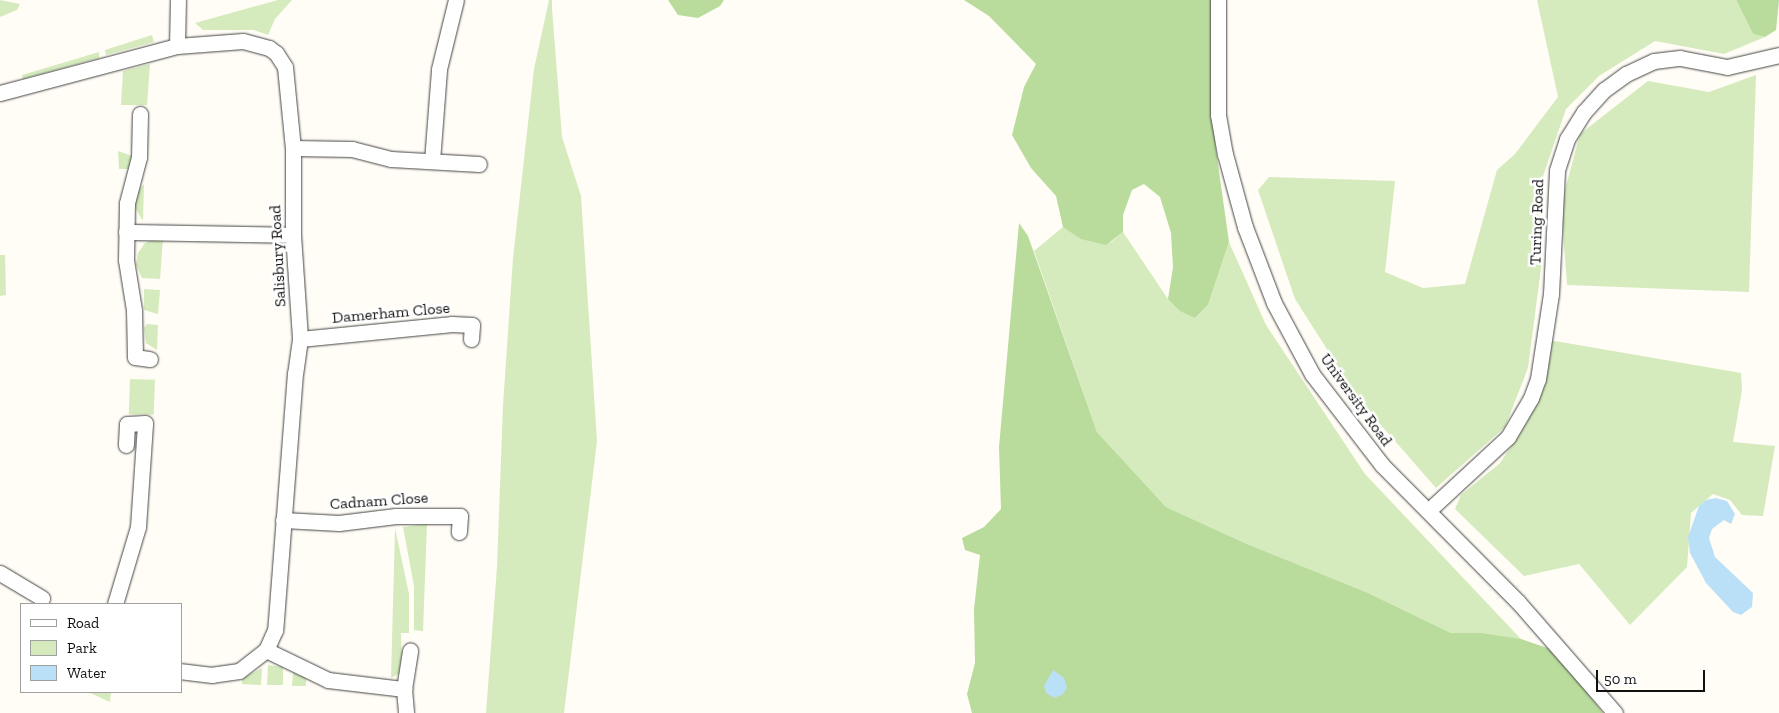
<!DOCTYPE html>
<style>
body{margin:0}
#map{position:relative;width:1779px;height:713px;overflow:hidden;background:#fffdf5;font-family:"Zilla Slab",serif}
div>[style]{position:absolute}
.green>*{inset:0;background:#d5ebbd;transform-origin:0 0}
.forest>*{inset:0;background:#b9dc9c}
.water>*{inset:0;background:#b9e0f7}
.roads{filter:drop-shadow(0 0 1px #444) drop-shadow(0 0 1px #444)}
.minor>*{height:15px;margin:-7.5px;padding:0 7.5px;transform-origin:7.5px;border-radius:7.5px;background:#fff}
span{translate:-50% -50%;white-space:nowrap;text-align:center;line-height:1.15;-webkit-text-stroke:5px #fff;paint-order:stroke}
.street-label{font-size:16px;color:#111}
.legend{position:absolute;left:20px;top:603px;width:162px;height:90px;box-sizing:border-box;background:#fff;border:1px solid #a0a0a0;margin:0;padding:6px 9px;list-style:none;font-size:15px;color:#111}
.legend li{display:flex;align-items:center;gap:10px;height:25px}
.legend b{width:25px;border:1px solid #a0a0a0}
.scale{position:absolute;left:1596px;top:670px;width:109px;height:22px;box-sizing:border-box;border:2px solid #111;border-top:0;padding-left:6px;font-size:15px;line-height:18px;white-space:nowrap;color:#111;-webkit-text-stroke:4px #fff;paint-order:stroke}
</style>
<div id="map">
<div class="green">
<i style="clip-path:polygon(0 0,20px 4px,17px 10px,0 17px)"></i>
<i style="clip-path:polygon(278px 0,292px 0,275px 19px,268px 35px,254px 30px,203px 30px,195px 23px)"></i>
<i style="clip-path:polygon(549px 0,552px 0,552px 8px,562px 137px,581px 196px,597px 441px,564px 713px,486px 713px,497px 567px,503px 405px,513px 258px,534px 69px)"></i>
<i style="clip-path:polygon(1537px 0,1736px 0,1753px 34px,1765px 37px,1724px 54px,1655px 41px,1599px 76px,1566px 109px,1540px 185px,1541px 268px,1528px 368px,1505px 427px,1436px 488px,1360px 401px,1295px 299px,1258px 190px,1269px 177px,1395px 181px,1385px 272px,1423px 288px,1465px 284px,1497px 170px,1515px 154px,1558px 97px)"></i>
<i style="clip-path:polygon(152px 35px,154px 42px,106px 55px,105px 50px)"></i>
<i style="clip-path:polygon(99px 52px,99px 58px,23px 79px,22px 75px)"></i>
<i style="clip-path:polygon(150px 64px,147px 105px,121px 105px,123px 71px)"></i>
<i style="clip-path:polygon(1756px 75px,1749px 292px,1567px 285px,1561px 205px,1580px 134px,1648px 81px,1709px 92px)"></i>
<i style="clip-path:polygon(118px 151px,132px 156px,130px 169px,119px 169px)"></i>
<i style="clip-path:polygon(144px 184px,143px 221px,134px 206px,138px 191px)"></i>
<i style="clip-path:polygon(1063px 227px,1111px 242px,1123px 232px,1168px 299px,1195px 318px,1208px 305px,1229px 242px,1266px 325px,1365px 474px,1521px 639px,1451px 633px,1366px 592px,1247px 544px,1166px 507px,1097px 432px,1034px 251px)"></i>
<i style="clip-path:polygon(156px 238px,163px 238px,160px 279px,142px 278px,136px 265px,138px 253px,145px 243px)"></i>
<i style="clip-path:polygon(0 255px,5px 255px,6px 295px,0 296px)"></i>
<i style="clip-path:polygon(144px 289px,160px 290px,158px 314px,144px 310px)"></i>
<i style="clip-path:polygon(147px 324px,158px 325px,157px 350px,146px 343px,144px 328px)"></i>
<i style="clip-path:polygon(1549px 340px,1741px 373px,1742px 390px,1733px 442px,1775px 446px,1763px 516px,1742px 515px,1730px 500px,1713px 494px,1691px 513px,1687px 567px,1630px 625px,1579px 564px,1524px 576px,1455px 509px,1461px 495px,1500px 463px,1526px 424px,1542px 385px)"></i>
<i style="left:130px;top:379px;width:25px;height:35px;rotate:2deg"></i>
<i style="clip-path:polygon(427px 524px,423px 631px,414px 630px,414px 586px,403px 527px)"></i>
<i style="clip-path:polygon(395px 528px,409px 594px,409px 633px,401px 633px,402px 672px,391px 678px)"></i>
<i style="clip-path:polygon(268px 665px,283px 667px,283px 685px,267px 685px)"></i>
<i style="clip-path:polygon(262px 668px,261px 685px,242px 684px,242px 679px)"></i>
<i style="clip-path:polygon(293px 672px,306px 678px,306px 686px,292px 686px)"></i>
<i style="clip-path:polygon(88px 692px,111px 692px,110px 702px)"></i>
</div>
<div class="forest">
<i style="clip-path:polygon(668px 0,724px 0,720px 6px,698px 18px,678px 15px)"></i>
<i style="clip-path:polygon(964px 0,1213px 0,1215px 143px,1229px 242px,1208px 305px,1195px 318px,1180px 311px,1168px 299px,1173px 267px,1171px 233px,1160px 197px,1144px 184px,1132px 190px,1123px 215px,1123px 232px,1106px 245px,1081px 239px,1063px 227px,1056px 196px,1031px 168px,1012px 135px,1024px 87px,1036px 64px,989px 16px)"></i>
<i style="clip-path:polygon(1736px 0,1779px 0,1776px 30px,1765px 37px,1753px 34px)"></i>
<i style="clip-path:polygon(1019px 223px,1028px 236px,1097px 432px,1166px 507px,1247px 544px,1366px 592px,1451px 633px,1481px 633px,1521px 639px,1553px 650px,1603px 713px,972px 713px,967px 694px,975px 663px,974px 609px,980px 555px,965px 550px,962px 538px,984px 527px,1001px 509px,999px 447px)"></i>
</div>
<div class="water">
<i style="clip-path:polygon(1716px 498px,1727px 501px,1735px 514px,1731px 524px,1724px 520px,1712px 529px,1709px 538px,1715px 557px,1753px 593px,1752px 607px,1741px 615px,1733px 612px,1706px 583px,1690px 553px,1688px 537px,1699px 506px,1706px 500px)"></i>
<i style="clip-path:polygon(1053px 670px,1064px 678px,1067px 688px,1063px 694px,1055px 698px,1046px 693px,1044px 686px)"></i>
</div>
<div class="roads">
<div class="minor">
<i style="left:1218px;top:0;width:115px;rotate:90deg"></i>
<i style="left:1218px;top:115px;width:40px;rotate:80deg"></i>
<i style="left:1225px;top:154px;width:76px;rotate:74.7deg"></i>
<i style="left:1245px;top:227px;width:81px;rotate:69.1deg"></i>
<i style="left:1274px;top:303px;width:81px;rotate:61.8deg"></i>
<i style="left:1312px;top:374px;width:115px;rotate:52.4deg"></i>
<i style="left:1382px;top:465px;width:194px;rotate:45.2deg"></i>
<i style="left:1519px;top:603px;width:146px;rotate:48.9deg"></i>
<i style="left:177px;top:46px;width:46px;rotate:-88.8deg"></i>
<i style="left:0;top:93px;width:183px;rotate:-14.9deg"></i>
<i style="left:177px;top:46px;width:66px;rotate:-4.3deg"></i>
<i style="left:243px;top:41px;width:27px;rotate:15deg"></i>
<i style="left:269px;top:48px;width:9px;rotate:36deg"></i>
<i style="left:276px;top:53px;width:17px;rotate:57deg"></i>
<i style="left:285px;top:67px;width:81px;rotate:84.4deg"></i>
<i style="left:293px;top:148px;width:87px;rotate:90deg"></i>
<i style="left:293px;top:235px;width:104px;rotate:86.1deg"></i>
<i style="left:300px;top:339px;width:34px;rotate:98deg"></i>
<i style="left:295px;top:373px;width:258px;rotate:94.4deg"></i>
<i style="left:275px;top:630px;width:22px;rotate:114deg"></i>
<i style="left:266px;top:650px;width:34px;rotate:142deg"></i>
<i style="left:239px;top:671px;width:27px;rotate:172deg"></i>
<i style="left:212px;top:675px;width:31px;rotate:-173deg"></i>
<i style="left:140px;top:114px;width:43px;rotate:91.3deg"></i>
<i style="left:139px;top:157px;width:48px;rotate:104.6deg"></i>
<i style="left:127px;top:203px;width:57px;rotate:91deg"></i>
<i style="left:126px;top:260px;width:51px;rotate:80.9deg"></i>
<i style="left:134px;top:310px;width:47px;rotate:88.8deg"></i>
<i style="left:135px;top:357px;width:15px;rotate:8deg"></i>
<i style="left:293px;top:148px;width:59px;rotate:1deg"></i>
<i style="left:352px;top:149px;width:40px;rotate:14.4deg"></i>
<i style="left:391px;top:159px;width:88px;rotate:3.3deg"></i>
<i style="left:432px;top:161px;width:92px;rotate:-85.6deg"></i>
<i style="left:439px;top:69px;width:71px;rotate:-76.2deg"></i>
<i style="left:126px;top:232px;width:167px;rotate:1deg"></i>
<i style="left:300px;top:339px;width:153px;rotate:-5.6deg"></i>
<i style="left:452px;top:324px;width:20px;rotate:3deg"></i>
<i style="left:472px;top:325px;width:14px;rotate:94deg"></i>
<i style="left:1428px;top:511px;width:109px;rotate:-42.8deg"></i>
<i style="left:1508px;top:437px;width:45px;rotate:-59.5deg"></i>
<i style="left:1531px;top:398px;width:20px;rotate:-70deg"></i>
<i style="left:1538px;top:379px;width:86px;rotate:-81.3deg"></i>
<i style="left:1551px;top:294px;width:124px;rotate:-87.2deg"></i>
<i style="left:1557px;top:170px;width:33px;rotate:-72deg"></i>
<i style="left:1567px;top:139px;width:32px;rotate:-58deg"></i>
<i style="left:1584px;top:112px;width:30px;rotate:-48deg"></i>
<i style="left:1604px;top:90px;width:27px;rotate:-36deg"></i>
<i style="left:1626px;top:74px;width:31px;rotate:-25deg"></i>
<i style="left:1654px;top:61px;width:26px;rotate:-7deg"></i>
<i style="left:1680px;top:58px;width:48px;rotate:10.8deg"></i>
<i style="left:1727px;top:67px;width:53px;rotate:-13deg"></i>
<i style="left:283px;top:520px;width:56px;rotate:3.1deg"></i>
<i style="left:339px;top:523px;width:57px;rotate:-7deg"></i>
<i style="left:396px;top:516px;width:64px"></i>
<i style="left:460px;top:516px;width:16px;rotate:94deg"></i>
<i style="left:0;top:573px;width:49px;rotate:30.8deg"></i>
<i style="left:115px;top:604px;width:80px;rotate:-73.4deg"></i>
<i style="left:138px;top:527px;width:104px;rotate:-86.1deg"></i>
<i style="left:145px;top:423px;width:18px;rotate:177deg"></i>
<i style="left:127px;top:424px;width:21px;rotate:93deg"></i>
<i style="left:266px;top:650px;width:69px;rotate:25.8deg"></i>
<i style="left:328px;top:680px;width:77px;rotate:6.8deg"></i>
<i style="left:404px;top:689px;width:24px;rotate:85deg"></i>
<i style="left:404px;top:689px;width:39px;rotate:-81deg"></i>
</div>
</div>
<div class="street-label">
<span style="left:1537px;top:222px;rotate:-88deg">Turing Road</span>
<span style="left:278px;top:256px;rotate:-93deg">Salisbury Road</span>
<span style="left:391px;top:313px;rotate:-5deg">Damerham Close</span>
<span style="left:1356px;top:400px;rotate:54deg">University Road</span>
<span style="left:379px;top:501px;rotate:-4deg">Cadnam Close</span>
</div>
<ul class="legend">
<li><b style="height:6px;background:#fff"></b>Road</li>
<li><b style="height:14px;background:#d5ebbd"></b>Park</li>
<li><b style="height:14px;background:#b9e0f7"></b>Water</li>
</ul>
<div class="scale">50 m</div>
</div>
